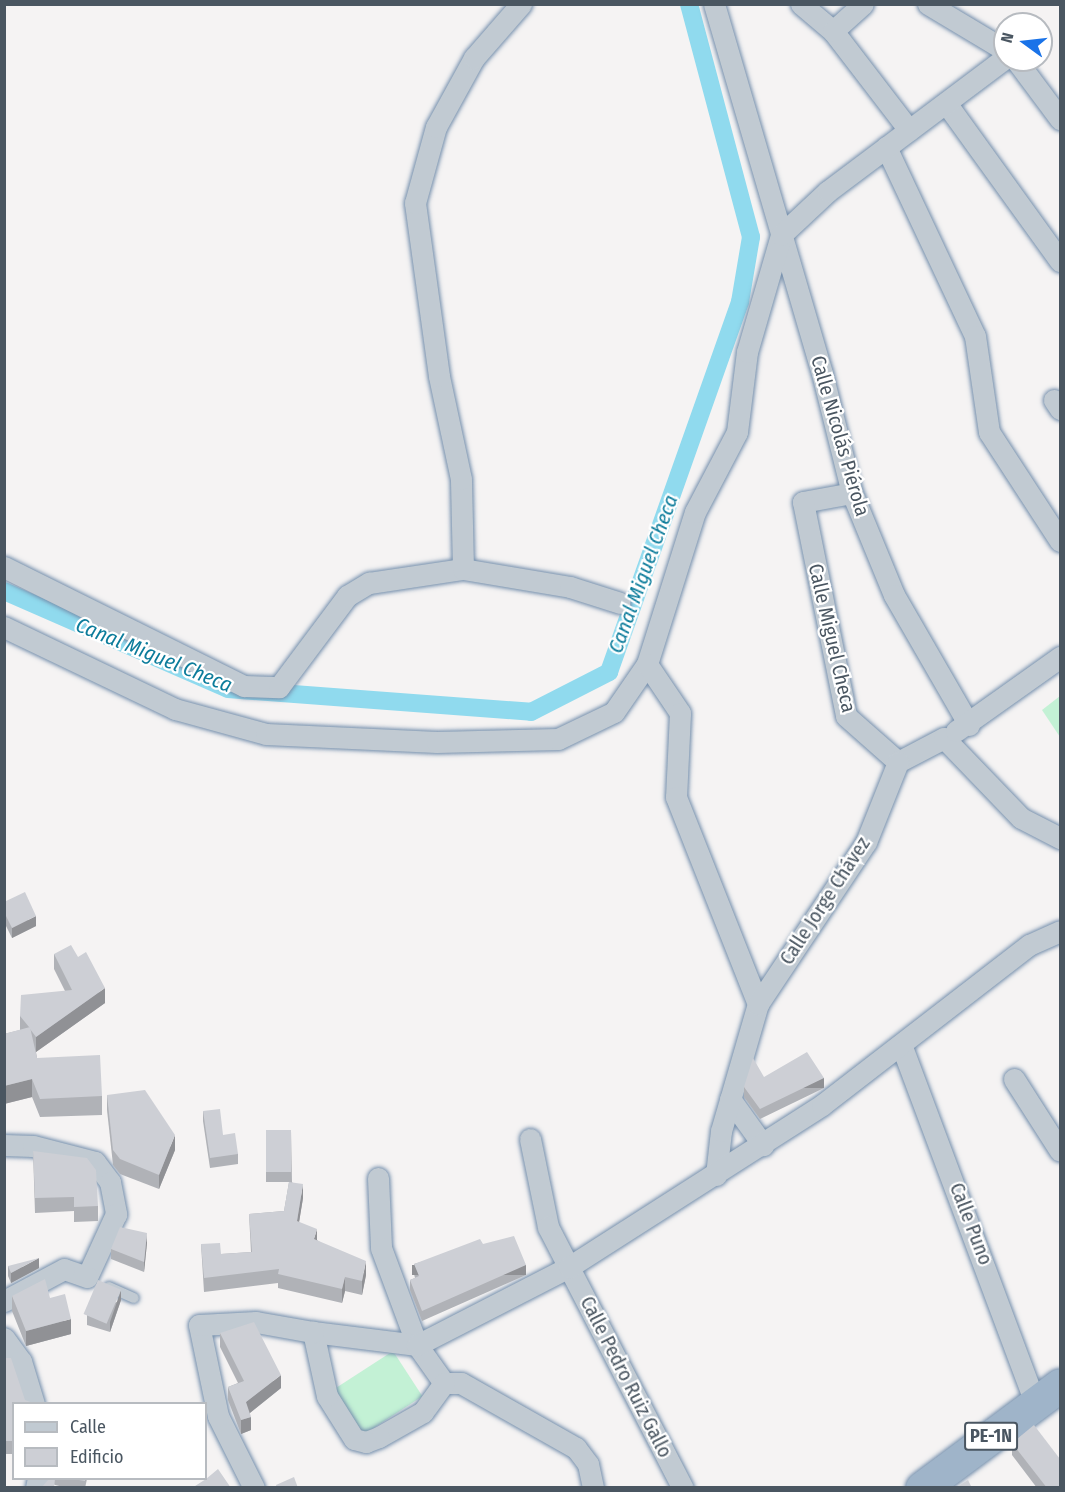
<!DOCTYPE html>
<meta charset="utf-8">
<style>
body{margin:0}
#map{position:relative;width:1065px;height:1492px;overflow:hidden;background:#f5f3f3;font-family:"Fira Sans Condensed",sans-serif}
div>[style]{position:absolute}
.green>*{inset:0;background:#c3f1d5;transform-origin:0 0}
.canal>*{height:18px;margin:-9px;padding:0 9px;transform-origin:9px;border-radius:9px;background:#90daee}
.roads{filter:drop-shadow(0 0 2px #7690ad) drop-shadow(0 0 2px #7690ad)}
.service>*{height:10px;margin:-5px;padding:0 5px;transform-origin:5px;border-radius:5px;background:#c1cad2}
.minor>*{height:21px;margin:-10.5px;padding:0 10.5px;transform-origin:10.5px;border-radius:10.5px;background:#c1cad2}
.trunk>*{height:33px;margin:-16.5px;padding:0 16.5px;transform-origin:16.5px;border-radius:16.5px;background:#9fb4c9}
.wall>*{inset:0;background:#b0b2b7}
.shaded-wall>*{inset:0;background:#909195;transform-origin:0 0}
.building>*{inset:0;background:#cdcfd5;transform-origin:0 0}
span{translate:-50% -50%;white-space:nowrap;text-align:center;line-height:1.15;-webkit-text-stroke:4.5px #fff;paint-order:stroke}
.shield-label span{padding:2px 4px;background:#fff;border:2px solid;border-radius:4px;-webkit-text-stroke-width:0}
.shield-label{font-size:18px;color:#4a5661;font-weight:700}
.street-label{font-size:20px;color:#4a5661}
.water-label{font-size:21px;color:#0c7c9b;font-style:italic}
.frame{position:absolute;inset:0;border:6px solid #4a5661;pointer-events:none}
.legend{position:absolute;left:12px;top:1402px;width:195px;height:78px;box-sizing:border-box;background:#fff;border:2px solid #b7bbc0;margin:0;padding:8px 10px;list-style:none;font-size:18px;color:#4a5661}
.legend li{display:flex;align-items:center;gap:12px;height:30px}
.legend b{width:30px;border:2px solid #b7bbc0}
.north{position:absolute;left:993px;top:12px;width:60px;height:60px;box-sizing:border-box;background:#fff;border:2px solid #b7bbc0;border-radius:50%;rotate:285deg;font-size:16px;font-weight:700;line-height:24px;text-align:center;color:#4a5661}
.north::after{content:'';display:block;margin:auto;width:21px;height:27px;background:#1a73e8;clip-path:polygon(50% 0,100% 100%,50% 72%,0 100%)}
</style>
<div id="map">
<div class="green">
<i style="clip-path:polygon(1060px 696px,1060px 737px,1042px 710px)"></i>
<i style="left:393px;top:1351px;width:54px;height:70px;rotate:57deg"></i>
</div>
<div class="canal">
<i style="left:4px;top:591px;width:244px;rotate:23.6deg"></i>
<i style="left:228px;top:689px;width:304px;rotate:4.3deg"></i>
<i style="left:531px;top:712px;width:88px;rotate:-27.1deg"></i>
<i style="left:609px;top:672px;width:393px;rotate:-70.5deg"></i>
<i style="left:740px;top:302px;width:66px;rotate:-80.4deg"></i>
<i style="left:751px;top:237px;width:241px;rotate:-104.9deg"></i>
</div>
<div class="roads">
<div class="service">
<i style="left:109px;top:1287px;width:27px;rotate:24deg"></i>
</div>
<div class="minor">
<i style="left:714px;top:4px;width:384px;rotate:73.7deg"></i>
<i style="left:822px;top:373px;width:124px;rotate:76deg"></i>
<i style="left:852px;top:493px;width:110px;rotate:67.6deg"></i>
<i style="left:894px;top:595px;width:150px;rotate:60deg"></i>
<i style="left:801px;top:4px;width:42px;rotate:40.2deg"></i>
<i style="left:833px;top:31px;width:125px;rotate:52.5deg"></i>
<i style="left:928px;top:4px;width:90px;rotate:30.9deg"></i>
<i style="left:833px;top:31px;width:40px;rotate:-42deg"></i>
<i style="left:1016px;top:60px;width:74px;rotate:53.3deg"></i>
<i style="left:946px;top:103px;width:195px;rotate:54.2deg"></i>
<i style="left:886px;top:147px;width:209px;rotate:64.8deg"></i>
<i style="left:975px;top:336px;width:97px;rotate:81.7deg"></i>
<i style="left:989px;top:432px;width:130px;rotate:56.9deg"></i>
<i style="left:1054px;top:400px;width:11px;rotate:56deg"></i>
<i style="left:852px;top:493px;width:50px;rotate:169.6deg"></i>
<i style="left:803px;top:502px;width:218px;rotate:78.6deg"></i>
<i style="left:846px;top:716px;width:69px;rotate:41.5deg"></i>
<i style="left:898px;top:762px;width:52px;rotate:-27.6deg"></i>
<i style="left:944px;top:738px;width:111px;rotate:46.1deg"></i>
<i style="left:1021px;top:818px;width:44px;rotate:27.1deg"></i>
<i style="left:4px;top:567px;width:268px;rotate:26.4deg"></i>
<i style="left:244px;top:686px;width:35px;rotate:2deg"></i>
<i style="left:279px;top:687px;width:114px;rotate:-53.2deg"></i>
<i style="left:347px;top:596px;width:26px;rotate:-31deg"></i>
<i style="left:369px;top:583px;width:95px;rotate:-8.5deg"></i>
<i style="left:463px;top:569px;width:109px;rotate:9.5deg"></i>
<i style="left:570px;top:587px;width:52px;rotate:17.7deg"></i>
<i style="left:463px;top:569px;width:90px;rotate:-91.3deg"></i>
<i style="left:461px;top:479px;width:105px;rotate:-102.1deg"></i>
<i style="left:439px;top:376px;width:175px;rotate:-97.9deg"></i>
<i style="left:415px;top:203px;width:79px;rotate:-74.6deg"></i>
<i style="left:436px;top:127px;width:79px;rotate:-61.2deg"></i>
<i style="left:474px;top:58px;width:72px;rotate:-49deg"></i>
<i style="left:4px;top:627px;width:190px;rotate:25.6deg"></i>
<i style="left:175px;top:709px;width:94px;rotate:15.4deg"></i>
<i style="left:266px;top:734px;width:171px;rotate:2.7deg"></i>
<i style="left:437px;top:742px;width:121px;rotate:-1.4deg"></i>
<i style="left:558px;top:739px;width:62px;rotate:-25.7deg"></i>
<i style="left:614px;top:712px;width:58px;rotate:-55.5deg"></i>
<i style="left:647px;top:664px;width:159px;rotate:-72.5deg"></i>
<i style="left:695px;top:512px;width:90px;rotate:-62.3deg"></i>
<i style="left:737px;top:432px;width:81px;rotate:-82.9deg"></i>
<i style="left:747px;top:352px;width:122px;rotate:-73.8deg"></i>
<i style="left:781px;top:235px;width:64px;rotate:-43.1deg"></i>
<i style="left:828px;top:191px;width:221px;rotate:-36.9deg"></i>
<i style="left:647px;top:664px;width:59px;rotate:56deg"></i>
<i style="left:680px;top:713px;width:84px;rotate:92.7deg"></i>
<i style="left:676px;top:797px;width:223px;rotate:68.4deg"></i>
<i style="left:956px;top:731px;width:128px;rotate:-35.4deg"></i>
<i style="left:902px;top:1047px;width:380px;rotate:69.5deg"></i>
<i style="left:1014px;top:1079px;width:85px;rotate:57.4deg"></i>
<i style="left:730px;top:1099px;width:57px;rotate:54.3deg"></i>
<i style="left:530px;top:1139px;width:90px;rotate:78.4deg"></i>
<i style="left:548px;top:1227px;width:294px;rotate:62.7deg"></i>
<i style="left:4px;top:1145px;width:29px;rotate:2deg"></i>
<i style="left:33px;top:1146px;width:64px;rotate:14.5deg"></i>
<i style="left:95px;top:1162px;width:25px;rotate:53deg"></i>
<i style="left:110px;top:1182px;width:33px;rotate:79deg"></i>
<i style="left:116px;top:1214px;width:69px;rotate:114.7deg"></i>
<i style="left:87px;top:1277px;width:24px;rotate:-161deg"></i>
<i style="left:64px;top:1269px;width:68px;rotate:151.9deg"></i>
<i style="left:716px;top:1175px;width:44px;rotate:-83.5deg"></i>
<i style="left:721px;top:1131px;width:132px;rotate:-73.8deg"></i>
<i style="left:758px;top:1004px;width:195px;rotate:-56.3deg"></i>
<i style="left:866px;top:842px;width:86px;rotate:-68.2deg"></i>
<i style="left:378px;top:1178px;width:70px;rotate:87.5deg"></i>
<i style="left:381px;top:1248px;width:103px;rotate:69.6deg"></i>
<i style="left:417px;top:1345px;width:47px;rotate:54.6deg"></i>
<i style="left:444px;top:1383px;width:17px"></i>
<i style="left:461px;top:1383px;width:132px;rotate:29.5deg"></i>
<i style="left:576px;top:1448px;width:20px;rotate:53deg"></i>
<i style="left:588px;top:1464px;width:25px;rotate:78deg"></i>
<i style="left:4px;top:1338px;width:29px;rotate:54deg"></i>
<i style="left:21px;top:1361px;width:45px;rotate:73.2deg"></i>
<i style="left:444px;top:1383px;width:36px;rotate:126deg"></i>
<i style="left:423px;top:1412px;width:51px;rotate:150.4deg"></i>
<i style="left:379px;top:1437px;width:14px;rotate:159deg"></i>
<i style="left:366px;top:1442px;width:12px;rotate:-166deg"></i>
<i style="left:354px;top:1439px;width:51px;rotate:-122.1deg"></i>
<i style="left:327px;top:1396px;width:66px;rotate:-102.3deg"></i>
<i style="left:313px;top:1332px;width:105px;rotate:7.1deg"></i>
<i style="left:417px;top:1345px;width:171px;rotate:-27.2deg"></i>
<i style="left:569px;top:1267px;width:300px;rotate:-32.6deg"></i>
<i style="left:822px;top:1105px;width:262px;rotate:-37.7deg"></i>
<i style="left:1029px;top:945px;width:34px;rotate:-24deg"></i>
<i style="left:36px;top:1488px;width:10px;rotate:-79deg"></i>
<i style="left:254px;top:1488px;width:80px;rotate:-116.6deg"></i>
<i style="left:218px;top:1416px;width:93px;rotate:-101.8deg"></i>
<i style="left:199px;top:1325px;width:57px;rotate:-3deg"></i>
<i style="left:256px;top:1322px;width:58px;rotate:10deg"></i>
</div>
<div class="trunk">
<i style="left:922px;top:1488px;width:172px;rotate:-36.7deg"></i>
</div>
</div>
<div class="wall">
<i style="clip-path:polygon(4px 902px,36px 926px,12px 938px,4px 922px)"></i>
<i style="clip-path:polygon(54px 954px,78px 957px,105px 1003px,36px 1052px,37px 1058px,102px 1096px,102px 1115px,40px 1117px,32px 1097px,4px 1104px,4px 1034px,20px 1030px,20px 1016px,65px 991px,54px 969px)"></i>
<i style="clip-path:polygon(764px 1077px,824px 1088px,760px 1119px,744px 1097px,744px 1087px)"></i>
<i style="clip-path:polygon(107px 1095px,175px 1150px,159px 1189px,120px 1174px,113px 1165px,107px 1110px)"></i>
<i style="clip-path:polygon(203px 1111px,238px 1154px,238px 1164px,210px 1168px,203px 1121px)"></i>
<i style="clip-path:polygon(266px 1130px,291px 1130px,292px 1182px,303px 1198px,299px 1222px,317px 1240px,366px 1275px,362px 1295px,345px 1291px,342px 1303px,278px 1288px,278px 1283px,204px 1292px,201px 1244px,221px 1254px,251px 1252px,249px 1214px,284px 1211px,289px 1182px,266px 1182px)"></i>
<i style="clip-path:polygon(33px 1151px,98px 1206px,98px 1221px,74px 1222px,74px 1211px,35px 1213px)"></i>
<i style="clip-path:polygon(147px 1243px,144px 1272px,111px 1259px,111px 1249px)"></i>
<i style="clip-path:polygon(483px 1244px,526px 1275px,422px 1321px,410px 1290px,410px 1280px,415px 1278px,414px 1274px,414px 1264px)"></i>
<i style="clip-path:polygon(8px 1266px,39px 1268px,11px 1283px,8px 1276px)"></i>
<i style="clip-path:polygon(12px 1296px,50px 1298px,71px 1334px,26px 1346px,12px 1311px)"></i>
<i style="clip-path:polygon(121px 1300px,110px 1332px,87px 1325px,87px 1315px)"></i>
<i style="clip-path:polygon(220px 1333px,281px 1388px,250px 1413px,251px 1430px,241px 1434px,228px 1400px,228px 1387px,238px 1383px,220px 1347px)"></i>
<i style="clip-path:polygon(4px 1358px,14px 1404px,14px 1454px,4px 1454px)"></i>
<i style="clip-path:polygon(1012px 1443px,1060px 1488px,1037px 1488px,1012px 1455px)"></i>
<i style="clip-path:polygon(48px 1479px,87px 1479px,85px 1488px,68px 1488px,55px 1485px,48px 1481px)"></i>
</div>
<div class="shaded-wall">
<i style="clip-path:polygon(36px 916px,36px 926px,12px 938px,12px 928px)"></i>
<i style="clip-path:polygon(105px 988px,105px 1003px,36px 1052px,36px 1037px)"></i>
<i style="left:824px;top:1078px;width:10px;height:71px;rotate:90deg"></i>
<i style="clip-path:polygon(32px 1079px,32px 1097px,4px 1104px,4px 1086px)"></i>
<i style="clip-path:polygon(175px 1135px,175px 1150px,159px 1189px,159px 1175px)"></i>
<i style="clip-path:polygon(303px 1184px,303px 1198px,297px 1235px,297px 1221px)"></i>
<i style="clip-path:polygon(317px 1229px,317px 1243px,314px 1239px)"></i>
<i style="clip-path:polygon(147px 1233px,147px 1243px,144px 1272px,144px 1262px)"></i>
<i style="clip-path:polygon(39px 1258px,39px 1268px,11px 1283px,11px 1273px)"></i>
<i style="clip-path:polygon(366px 1261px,366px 1275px,362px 1295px,362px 1281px)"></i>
<i style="left:526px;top:1265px;width:10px;height:114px;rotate:90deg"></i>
<i style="clip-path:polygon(345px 1277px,345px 1291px,342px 1303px,342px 1289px)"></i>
<i style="clip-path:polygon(121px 1290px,121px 1300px,110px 1332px,110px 1322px)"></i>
<i style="clip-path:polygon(71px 1319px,71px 1334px,26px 1346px,26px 1331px)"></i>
<i style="clip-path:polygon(281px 1375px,281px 1388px,246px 1416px,246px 1402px)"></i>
<i style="clip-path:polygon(251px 1417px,251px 1430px,241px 1434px,241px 1420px)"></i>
</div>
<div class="building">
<i style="clip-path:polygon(25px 892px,36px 916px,12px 928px,4px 912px,4px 902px)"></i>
<i style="clip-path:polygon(71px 945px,78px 957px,86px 952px,105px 988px,36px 1037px,30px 1029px,30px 1027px,29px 1027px,20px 1016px,21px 995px,72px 990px,54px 954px)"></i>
<i style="clip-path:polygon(30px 1027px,37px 1058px,100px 1055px,102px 1096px,40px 1099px,32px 1079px,4px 1086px,4px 1034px)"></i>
<i style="clip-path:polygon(807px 1052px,824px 1078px,760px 1109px,744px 1087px,753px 1058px,764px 1077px)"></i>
<i style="clip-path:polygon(145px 1090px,175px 1135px,159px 1175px,120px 1159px,113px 1150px,107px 1095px)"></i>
<i style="clip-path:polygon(220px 1109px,223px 1135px,235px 1133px,238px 1154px,210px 1158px,203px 1111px)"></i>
<i style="left:266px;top:1130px;width:25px;height:42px"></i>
<i style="clip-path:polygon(33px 1151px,87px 1158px,96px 1170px,98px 1206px,74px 1207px,74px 1197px,35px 1198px)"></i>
<i style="clip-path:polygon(289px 1182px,303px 1184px,297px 1221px,317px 1229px,314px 1239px,366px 1261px,362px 1281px,345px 1277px,342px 1289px,278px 1274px,279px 1269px,204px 1278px,201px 1244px,220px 1243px,221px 1254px,252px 1252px,249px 1214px,284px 1211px)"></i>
<i style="clip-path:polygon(120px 1227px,147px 1233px,144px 1262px,111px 1249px)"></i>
<i style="clip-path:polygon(514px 1236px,526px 1265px,422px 1311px,410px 1280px,419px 1276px,414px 1264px,480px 1239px,483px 1244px)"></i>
<i style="clip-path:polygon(39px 1258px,11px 1273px,8px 1266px)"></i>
<i style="clip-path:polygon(45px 1279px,50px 1298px,65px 1294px,71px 1319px,26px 1331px,12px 1296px)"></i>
<i style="left:98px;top:1280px;width:25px;height:37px;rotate:23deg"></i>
<i style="clip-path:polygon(254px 1322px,281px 1375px,246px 1402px,251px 1417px,241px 1420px,228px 1387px,244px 1381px,220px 1333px)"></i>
<i style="clip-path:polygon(4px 1358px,11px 1358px,25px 1400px,36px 1404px,14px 1404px,14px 1441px,4px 1441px)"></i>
<i style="clip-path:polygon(1034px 1425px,1060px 1459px,1060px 1488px,1047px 1488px,1012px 1443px)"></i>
<i style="clip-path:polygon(218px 1469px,231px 1488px,192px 1488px,206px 1479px)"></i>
<i style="clip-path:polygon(294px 1477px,298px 1488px,277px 1488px,276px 1485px)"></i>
<i style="clip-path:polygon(48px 1479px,55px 1479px,54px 1488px,41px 1488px,48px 1480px)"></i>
<i style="clip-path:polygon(73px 1479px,85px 1479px,85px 1481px)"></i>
<i style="clip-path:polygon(968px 1480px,972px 1488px,955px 1488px)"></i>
</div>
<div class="shield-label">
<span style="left:991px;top:1436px">PE-1N</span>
</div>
<div class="street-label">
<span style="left:840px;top:436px;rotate:74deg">Calle Nicolás Piérola</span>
<span style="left:832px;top:638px;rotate:77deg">Calle Miguel Checa</span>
<span style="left:825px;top:901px;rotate:-57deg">Calle Jorge Chávez</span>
<span style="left:971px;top:1224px;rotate:69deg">Calle Puno</span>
<span style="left:626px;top:1377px;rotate:63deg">Calle Pedro Ruiz Gallo</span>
</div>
<div class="water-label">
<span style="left:643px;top:574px;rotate:-70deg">Canal Miguel Checa</span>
<span style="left:154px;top:655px;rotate:22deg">Canal Miguel Checa</span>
</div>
<div class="frame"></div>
<ul class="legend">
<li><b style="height:8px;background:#c1cad2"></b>Calle</li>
<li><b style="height:16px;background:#cdcfd5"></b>Edificio</li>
</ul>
<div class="north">N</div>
</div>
